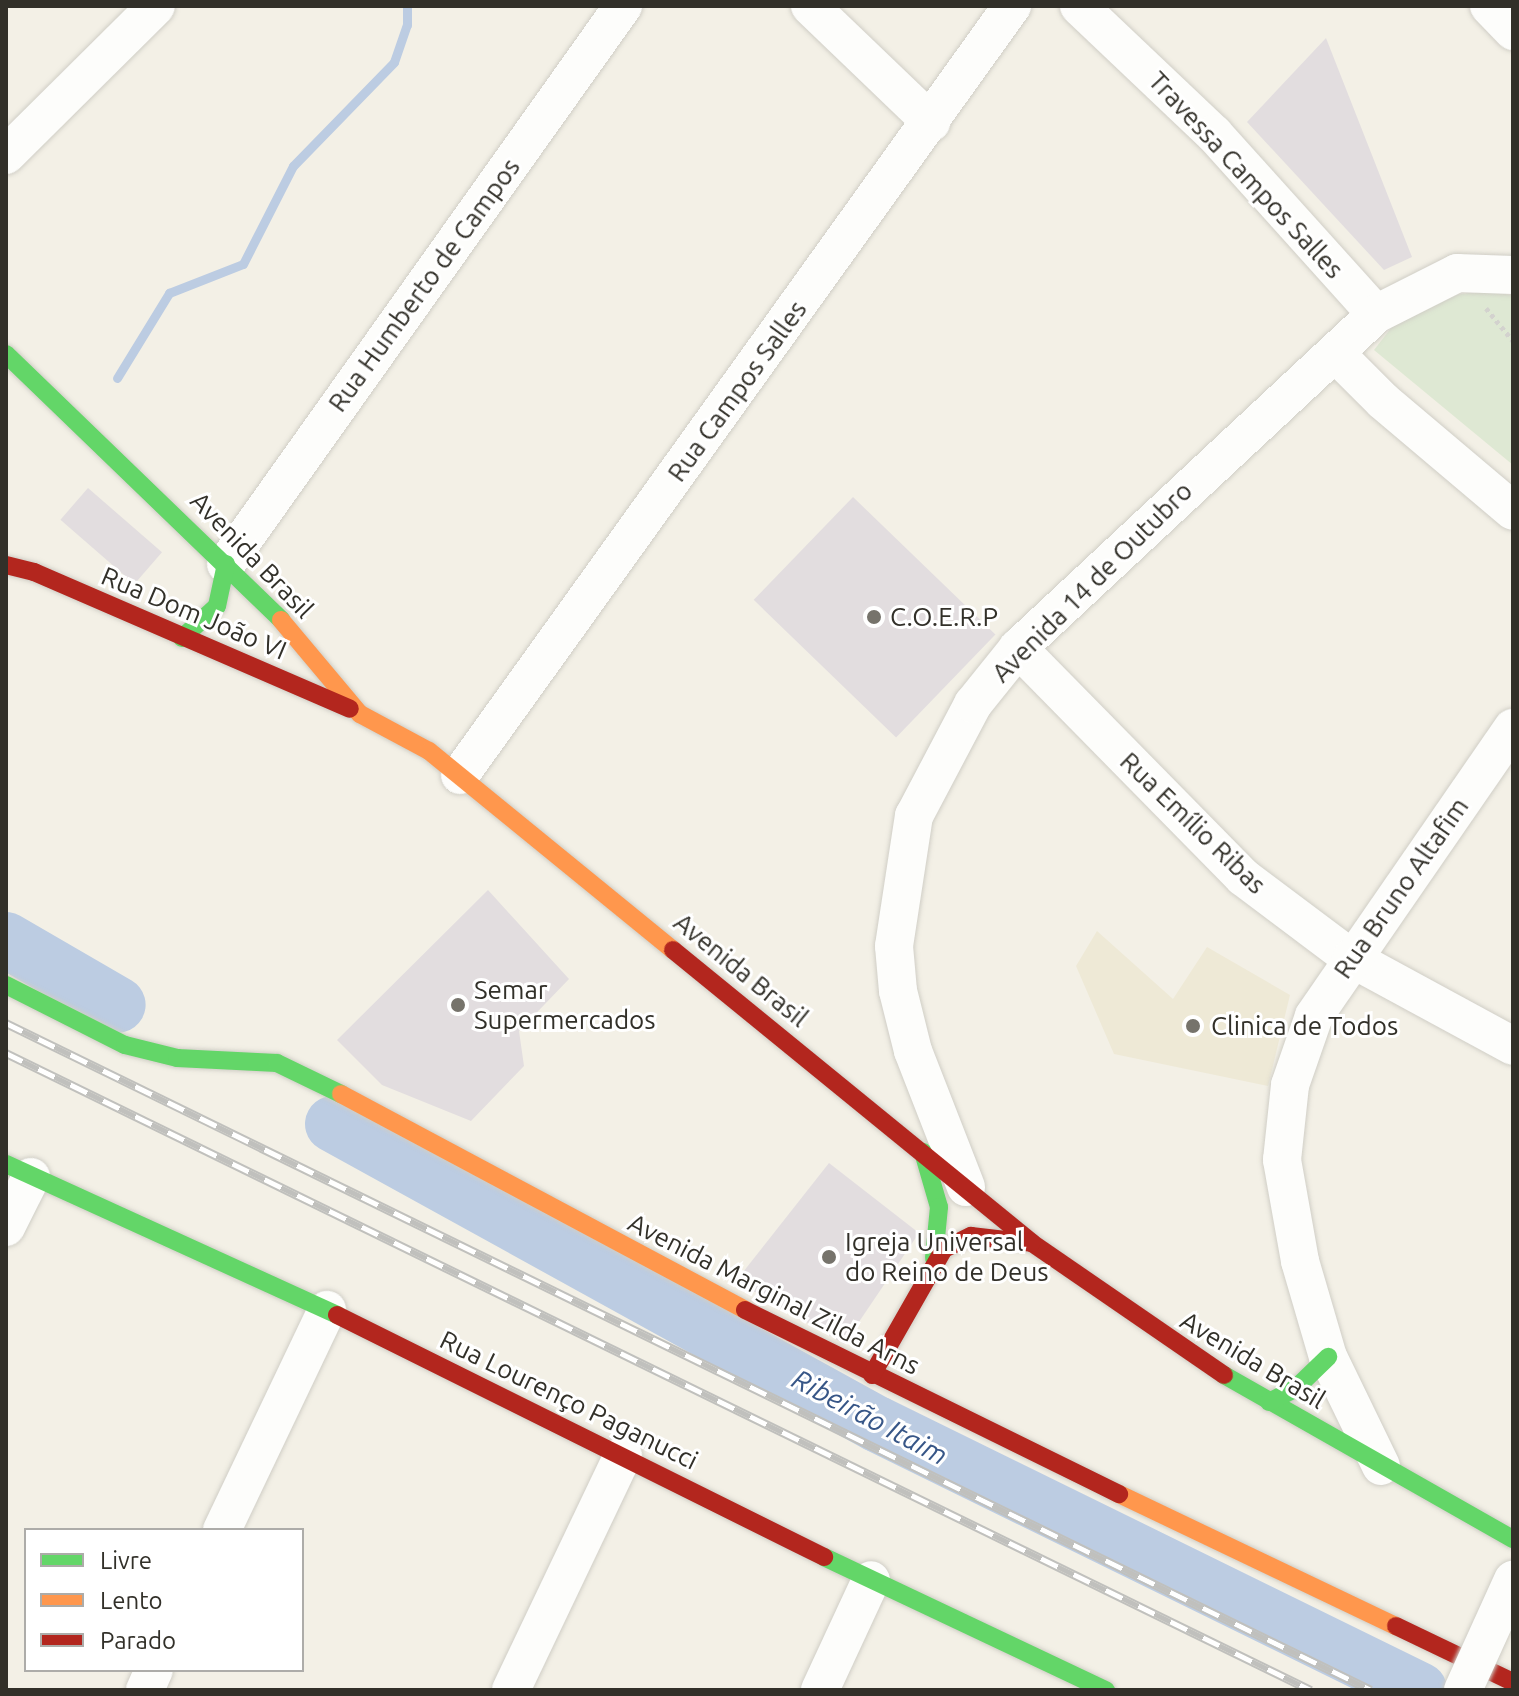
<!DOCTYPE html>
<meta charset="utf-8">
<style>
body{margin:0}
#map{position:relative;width:1519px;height:1696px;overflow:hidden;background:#f3f0e6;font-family:Ubuntu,sans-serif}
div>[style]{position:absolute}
.built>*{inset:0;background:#eee9d6}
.green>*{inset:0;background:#dee8d3}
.stream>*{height:9px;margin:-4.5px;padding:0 4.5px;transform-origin:4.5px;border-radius:4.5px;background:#bccce2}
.river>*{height:56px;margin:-28px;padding:0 28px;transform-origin:28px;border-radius:28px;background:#bccce2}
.building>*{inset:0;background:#e2dddf;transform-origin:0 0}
.path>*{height:5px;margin-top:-2.5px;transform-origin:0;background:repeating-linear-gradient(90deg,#d3d2ce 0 4px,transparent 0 8px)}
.roads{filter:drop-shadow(0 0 2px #d0cec6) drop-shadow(0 0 2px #d0cec6)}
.street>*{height:38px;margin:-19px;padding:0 19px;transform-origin:19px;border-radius:19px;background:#fdfdfb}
.fast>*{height:18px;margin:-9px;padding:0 9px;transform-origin:9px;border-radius:9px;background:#63d668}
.slow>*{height:18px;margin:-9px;padding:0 9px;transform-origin:9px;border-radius:9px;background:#ff974d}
.jam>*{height:18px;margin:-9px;padding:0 9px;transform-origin:9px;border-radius:9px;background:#b3261e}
.rail>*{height:9px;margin-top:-4.5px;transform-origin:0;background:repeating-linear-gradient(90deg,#fff 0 18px,#c0c0bd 0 36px);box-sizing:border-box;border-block:2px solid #c0c0bd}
.bridges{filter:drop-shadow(0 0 2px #d0cec6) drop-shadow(0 0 2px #d0cec6)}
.street-bridge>*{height:38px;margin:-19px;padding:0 19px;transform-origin:19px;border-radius:19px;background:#fdfdfb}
.dots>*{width:22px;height:22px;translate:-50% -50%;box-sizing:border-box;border:4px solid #fff;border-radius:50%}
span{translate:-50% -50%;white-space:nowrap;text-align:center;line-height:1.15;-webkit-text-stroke:6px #fff;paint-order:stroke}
.street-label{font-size:26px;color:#323029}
.poi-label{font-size:26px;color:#323029}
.left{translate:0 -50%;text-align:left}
.water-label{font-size:28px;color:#375687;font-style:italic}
.frame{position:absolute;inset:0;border:8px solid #323029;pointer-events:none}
.legend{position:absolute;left:24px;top:1528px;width:280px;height:144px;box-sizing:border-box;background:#fff;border:2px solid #adaca9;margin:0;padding:10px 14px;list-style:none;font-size:24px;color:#323029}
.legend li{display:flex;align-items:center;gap:16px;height:40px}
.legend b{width:40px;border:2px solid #adaca9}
</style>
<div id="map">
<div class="built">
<i style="clip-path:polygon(1097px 931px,1173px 999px,1207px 947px,1290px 995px,1268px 1086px,1114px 1054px,1076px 966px)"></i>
</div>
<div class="green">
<i style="clip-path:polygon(1490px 290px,1513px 296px,1513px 465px,1374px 350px,1398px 319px,1440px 297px)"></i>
</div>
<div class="stream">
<i style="left:117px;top:378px;width:100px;rotate:-58.5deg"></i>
<i style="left:169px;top:293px;width:79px;rotate:-21.4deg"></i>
<i style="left:243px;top:264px;width:110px;rotate:-63deg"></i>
<i style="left:293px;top:166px;width:145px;rotate:-45.8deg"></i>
<i style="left:394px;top:62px;width:39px;rotate:-71deg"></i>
<i style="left:407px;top:25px;width:19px;rotate:-90deg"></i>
</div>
<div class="river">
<i style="left:6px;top:940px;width:129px;rotate:30.1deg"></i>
<i style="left:333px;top:1124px;width:621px;rotate:28.88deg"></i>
<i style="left:877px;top:1424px;width:604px;rotate:26.14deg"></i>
</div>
<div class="building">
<i style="clip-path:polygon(1326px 38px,1412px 257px,1384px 270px,1247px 122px)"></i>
<i style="left:88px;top:488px;width:98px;height:42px;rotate:41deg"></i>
<i style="left:853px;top:497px;width:198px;height:143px;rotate:44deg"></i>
<i style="clip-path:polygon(488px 890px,569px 979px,519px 1031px,524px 1066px,471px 1121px,382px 1085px,337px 1040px)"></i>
<i style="clip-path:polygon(829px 1163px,919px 1233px,844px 1344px,736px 1281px)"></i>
</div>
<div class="path">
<i style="left:1486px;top:308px;width:43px;rotate:50.7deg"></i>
</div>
<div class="roads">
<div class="street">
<i style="left:810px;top:6px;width:168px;rotate:43.8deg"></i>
<i style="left:1079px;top:6px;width:186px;rotate:43.5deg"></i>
<i style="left:1214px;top:134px;width:242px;rotate:48deg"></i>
<i style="left:1489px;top:6px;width:35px;rotate:46deg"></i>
<i style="left:6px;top:155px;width:211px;rotate:-44.8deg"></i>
<i style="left:1336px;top:354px;width:66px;rotate:45deg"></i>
<i style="left:1383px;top:401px;width:170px;rotate:40.2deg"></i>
<i style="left:226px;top:564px;width:685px;rotate:-54.57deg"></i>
<i style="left:1018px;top:648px;width:321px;rotate:45.5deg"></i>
<i style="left:1243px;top:877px;width:135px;rotate:36.9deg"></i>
<i style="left:1351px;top:958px;width:184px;rotate:28.5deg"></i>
<i style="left:460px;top:775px;width:947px;rotate:-54.33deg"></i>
<i style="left:966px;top:1187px;width:146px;rotate:-111.3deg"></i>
<i style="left:913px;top:1051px;width:62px;rotate:-104deg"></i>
<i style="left:898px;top:991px;width:45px;rotate:-95.1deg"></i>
<i style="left:894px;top:946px;width:132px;rotate:-81.3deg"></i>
<i style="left:914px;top:816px;width:127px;rotate:-62.2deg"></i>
<i style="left:973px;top:704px;width:72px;rotate:-51.2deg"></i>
<i style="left:1018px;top:648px;width:490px;rotate:-43deg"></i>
<i style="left:1376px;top:314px;width:91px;rotate:-26.8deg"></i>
<i style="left:1457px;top:273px;width:56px;rotate:2deg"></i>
<i style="left:6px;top:1227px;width:56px;rotate:-63.4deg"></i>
<i style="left:1381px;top:1466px;width:121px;rotate:-115.9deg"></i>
<i style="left:1328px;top:1357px;width:100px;rotate:-106.3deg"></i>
<i style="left:1300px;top:1261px;width:103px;rotate:-100.1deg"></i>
<i style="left:1282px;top:1160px;width:75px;rotate:-83.9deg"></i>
<i style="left:1290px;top:1085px;width:73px;rotate:-70.8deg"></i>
<i style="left:1314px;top:1016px;width:350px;rotate:-55.4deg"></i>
<i style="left:222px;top:1530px;width:244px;rotate:-64.5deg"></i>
<i style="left:145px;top:1690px;width:22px;rotate:-66deg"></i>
<i style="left:511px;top:1690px;width:260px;rotate:-64.5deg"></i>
<i style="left:820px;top:1690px;width:121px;rotate:-65.1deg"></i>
</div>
<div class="fast">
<i style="left:6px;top:354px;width:383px;rotate:44deg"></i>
<i style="left:182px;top:638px;width:47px;rotate:-42.4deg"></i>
<i style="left:217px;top:606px;width:43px;rotate:-77.9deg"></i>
<i style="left:6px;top:985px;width:133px;rotate:26.8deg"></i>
<i style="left:125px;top:1045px;width:54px;rotate:14deg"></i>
<i style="left:177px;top:1058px;width:100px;rotate:2.9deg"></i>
<i style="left:277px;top:1063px;width:71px;rotate:25.8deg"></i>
<i style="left:923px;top:1152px;width:57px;rotate:73.8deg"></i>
<i style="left:939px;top:1207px;width:51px;rotate:95.6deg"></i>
<i style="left:6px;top:1164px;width:364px;rotate:24.5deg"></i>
<i style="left:1224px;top:1375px;width:332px;rotate:29.6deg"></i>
<i style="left:1269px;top:1402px;width:30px;rotate:-27deg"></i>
<i style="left:1296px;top:1388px;width:45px;rotate:-44.1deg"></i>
<i style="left:824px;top:1557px;width:312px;rotate:25.3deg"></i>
</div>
<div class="slow">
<i style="left:281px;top:620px;width:123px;rotate:50deg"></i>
<i style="left:360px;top:714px;width:78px;rotate:28.2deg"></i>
<i style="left:429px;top:751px;width:315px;rotate:39.2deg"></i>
<i style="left:341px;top:1094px;width:458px;rotate:28.1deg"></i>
<i style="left:1119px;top:1494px;width:307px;rotate:25.5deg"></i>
</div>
<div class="jam">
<i style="left:6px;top:565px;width:29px;rotate:14deg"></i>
<i style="left:34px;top:572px;width:344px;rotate:23.4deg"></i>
<i style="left:673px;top:950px;width:463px;rotate:39.2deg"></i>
<i style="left:1032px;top:1243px;width:233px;rotate:34.5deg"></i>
<i style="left:745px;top:1310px;width:417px;rotate:26.2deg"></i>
<i style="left:337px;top:1315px;width:544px;rotate:26.42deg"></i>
<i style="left:872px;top:1375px;width:145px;rotate:-60.3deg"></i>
<i style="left:944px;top:1249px;width:30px;rotate:-26deg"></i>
<i style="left:971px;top:1236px;width:61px;rotate:6.5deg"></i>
<i style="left:1396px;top:1626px;width:130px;rotate:25.6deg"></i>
</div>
</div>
<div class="rail">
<i style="left:6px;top:1023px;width:1519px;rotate:26.04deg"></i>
<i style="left:6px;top:1053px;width:1452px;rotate:26.02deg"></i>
</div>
<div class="bridges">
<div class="street-bridge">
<i style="left:1463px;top:1690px;width:121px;rotate:-65.6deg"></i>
</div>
</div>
<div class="dots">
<i style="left:874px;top:617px;background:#76736b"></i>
<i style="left:458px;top:1005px;background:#76736b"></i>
<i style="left:1193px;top:1026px;background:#76736b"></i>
<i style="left:829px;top:1257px;background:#76736b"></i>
</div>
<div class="street-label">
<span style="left:1246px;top:175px;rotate:47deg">Travessa Campos Salles</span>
<span style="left:424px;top:285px;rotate:-54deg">Rua Humberto de Campos</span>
<span style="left:737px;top:391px;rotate:-54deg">Rua Campos Salles</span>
<span style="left:252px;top:555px;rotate:46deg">Avenida Brasil</span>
<span style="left:1092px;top:582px;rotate:-45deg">Avenida 14 de Outubro</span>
<span style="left:194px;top:613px;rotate:23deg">Rua Dom João VI</span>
<span style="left:1193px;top:823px;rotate:44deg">Rua Emílio Ribas</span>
<span style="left:1401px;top:888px;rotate:-55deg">Rua Bruno Altafim</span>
<span style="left:741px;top:970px;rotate:39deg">Avenida Brasil</span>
<span style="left:774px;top:1294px;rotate:27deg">Avenida Marginal Zilda Arns</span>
<span style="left:1253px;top:1360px;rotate:31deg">Avenida Brasil</span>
<span style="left:569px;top:1400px;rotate:26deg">Rua Lourenço Paganucci</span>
</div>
<div class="poi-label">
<span class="left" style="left:890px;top:617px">C.O.E.R.P</span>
<span class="left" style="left:474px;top:1005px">Semar<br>Supermercados</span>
<span class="left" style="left:1211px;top:1026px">Clinica de Todos</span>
<span class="left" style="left:845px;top:1257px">Igreja Universal<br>do Reino de Deus</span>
</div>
<div class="water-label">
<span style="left:870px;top:1417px;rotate:28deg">Ribeirão Itaim</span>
</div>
<div class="frame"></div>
<ul class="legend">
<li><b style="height:10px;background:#63d668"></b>Livre</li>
<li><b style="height:10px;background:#ff974d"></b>Lento</li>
<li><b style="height:10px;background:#b3261e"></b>Parado</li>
</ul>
</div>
